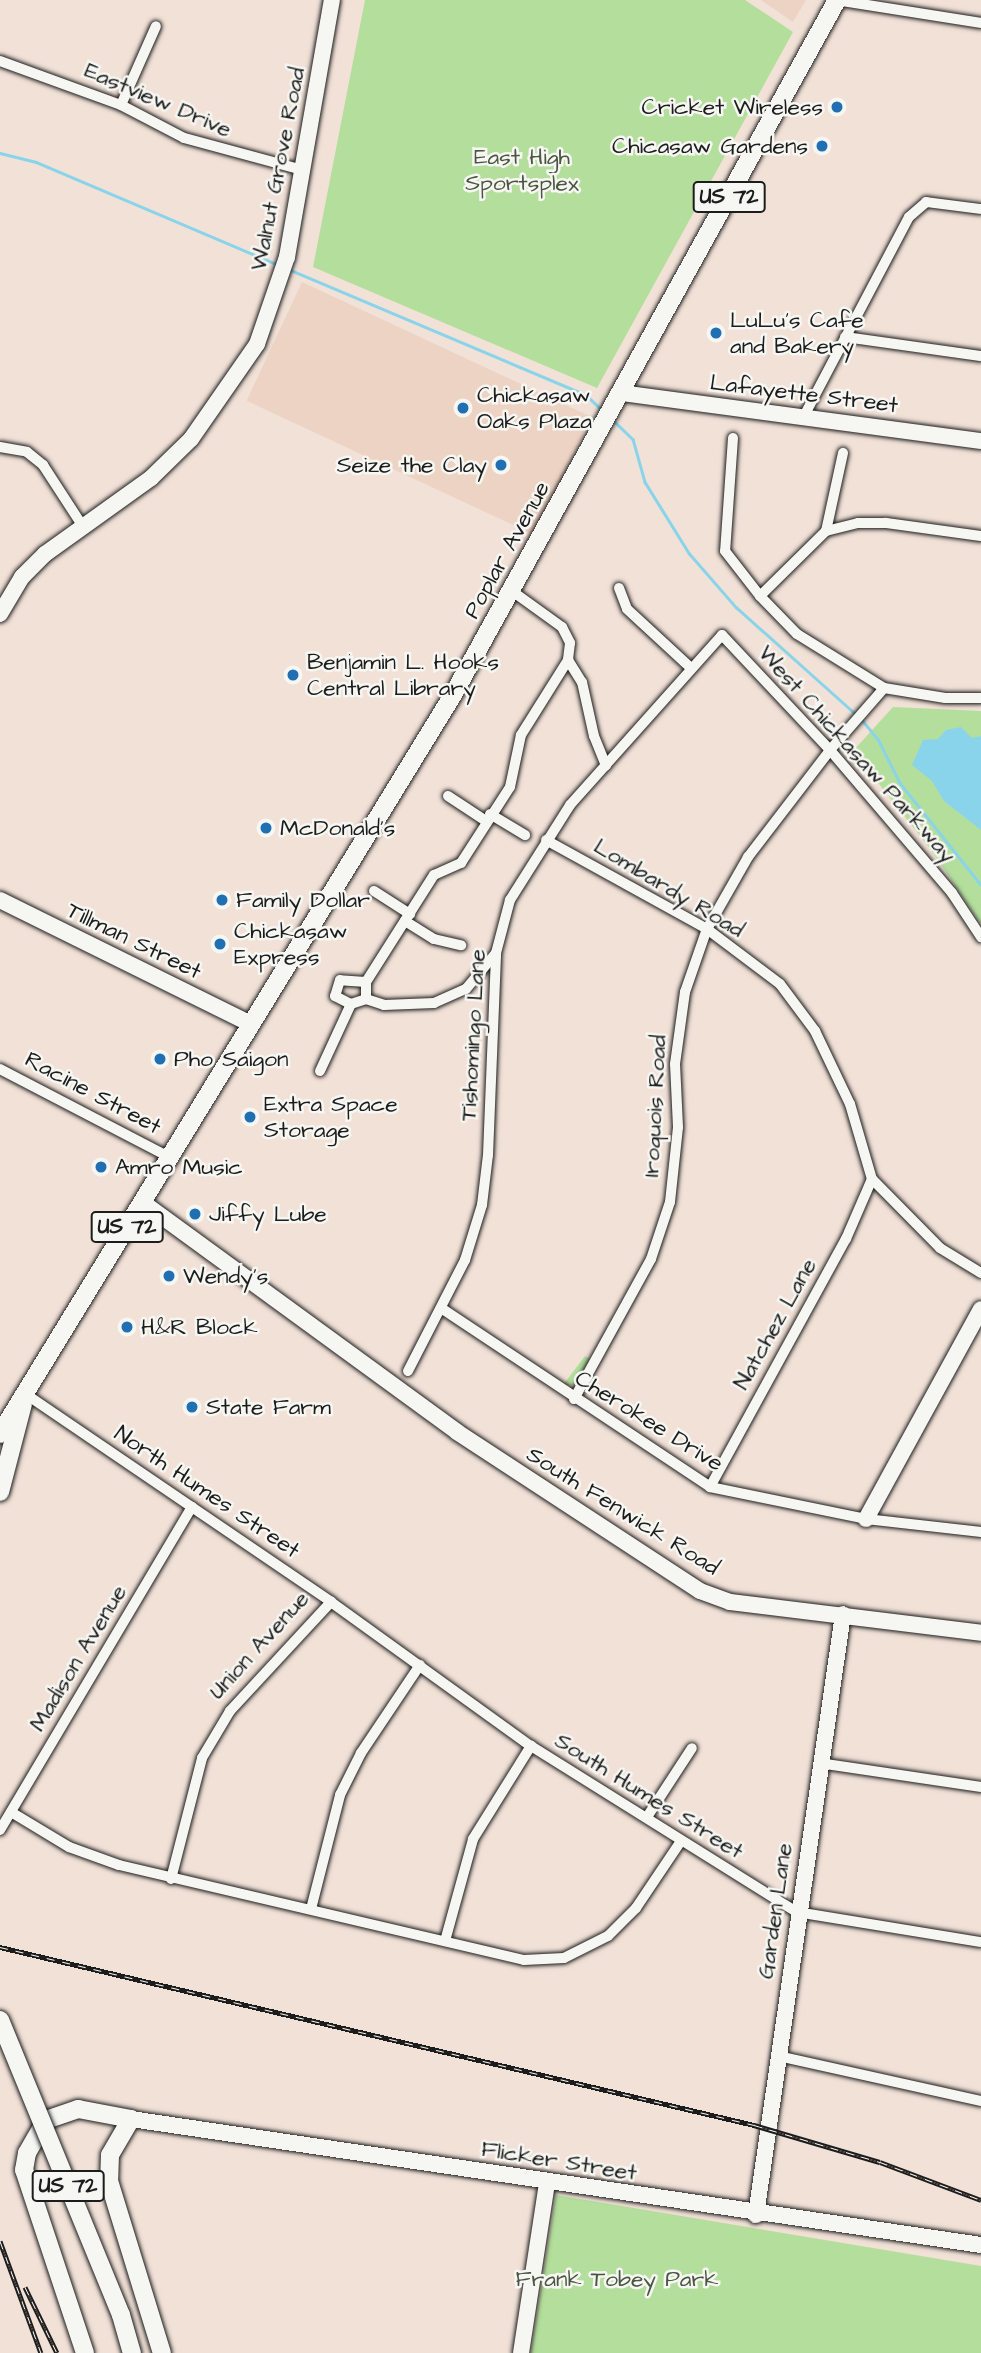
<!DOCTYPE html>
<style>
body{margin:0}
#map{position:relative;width:981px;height:2353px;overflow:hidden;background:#f1e1d7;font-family:"Architects Daughter",sans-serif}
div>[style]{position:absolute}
.built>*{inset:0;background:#edd3c4;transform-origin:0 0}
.green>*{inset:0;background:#b4de9c}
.water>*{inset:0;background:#89d4ea}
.stream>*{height:2.5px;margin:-1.25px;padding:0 1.25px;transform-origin:1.25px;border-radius:1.25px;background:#89d4ea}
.roads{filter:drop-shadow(0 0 2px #1c1c1c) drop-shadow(0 0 2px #1c1c1c)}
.street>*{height:10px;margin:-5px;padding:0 5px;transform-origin:5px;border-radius:5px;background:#f6f6f2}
.secondary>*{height:16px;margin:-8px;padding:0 8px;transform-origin:8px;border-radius:8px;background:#f6f6f2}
.primary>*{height:18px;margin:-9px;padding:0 9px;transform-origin:9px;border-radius:9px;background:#f6f6f2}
.rail>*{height:5px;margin-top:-2.5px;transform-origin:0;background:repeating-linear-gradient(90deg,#f6f6f2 0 8px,#1c1c1c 0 16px);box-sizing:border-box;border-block:2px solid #1c1c1c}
.bridges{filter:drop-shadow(0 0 2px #1c1c1c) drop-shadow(0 0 2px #1c1c1c)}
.primary-bridge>*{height:18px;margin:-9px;padding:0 9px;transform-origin:9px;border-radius:9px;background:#f6f6f2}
.dots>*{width:19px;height:19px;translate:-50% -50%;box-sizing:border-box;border:4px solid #f6f6f2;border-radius:50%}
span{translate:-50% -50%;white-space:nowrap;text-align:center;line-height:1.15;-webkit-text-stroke:5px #f6f6f2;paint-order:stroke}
.shield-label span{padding:2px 5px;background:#f6f6f2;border:2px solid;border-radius:5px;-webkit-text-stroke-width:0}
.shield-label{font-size:21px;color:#1c1c1c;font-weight:700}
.street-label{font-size:23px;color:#1c1c1c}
.poi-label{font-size:23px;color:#1c1c1c}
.right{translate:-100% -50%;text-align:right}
.left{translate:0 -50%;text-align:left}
.park-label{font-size:23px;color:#4a5642}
</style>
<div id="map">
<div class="built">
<i style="clip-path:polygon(761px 0,806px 0,793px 22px)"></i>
<i style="left:302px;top:282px;width:319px;height:131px;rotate:25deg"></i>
</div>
<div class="green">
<i style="clip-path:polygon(365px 0,745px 0,793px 32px,597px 388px,313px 267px)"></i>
<i style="clip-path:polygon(893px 707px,981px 711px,981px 924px,931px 850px,853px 751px)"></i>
<i style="clip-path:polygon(585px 1356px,590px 1359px,576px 1385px,563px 1385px)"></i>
<i style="clip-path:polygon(556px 2195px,981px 2266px,981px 2353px,531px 2353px)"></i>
</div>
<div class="water">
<i style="clip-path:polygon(961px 727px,972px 738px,981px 736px,981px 830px,944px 801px,932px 781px,912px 765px,923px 740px,938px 739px,946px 730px)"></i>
</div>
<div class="stream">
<i style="left:0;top:153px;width:37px;rotate:14deg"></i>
<i style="left:36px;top:162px;width:264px;rotate:23deg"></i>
<i style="left:288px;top:269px;width:324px;rotate:22.9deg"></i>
<i style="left:586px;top:395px;width:23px;rotate:43deg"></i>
<i style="left:613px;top:420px;width:28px;rotate:44deg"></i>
<i style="left:633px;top:439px;width:45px;rotate:74.4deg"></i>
<i style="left:645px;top:482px;width:84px;rotate:58.2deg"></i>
<i style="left:689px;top:553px;width:72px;rotate:49deg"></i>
<i style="left:736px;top:607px;width:162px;rotate:41.8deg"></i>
<i style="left:862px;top:720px;width:25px;rotate:50deg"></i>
<i style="left:878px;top:739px;width:49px;rotate:63.4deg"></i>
<i style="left:900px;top:783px;width:130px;rotate:51.5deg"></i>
</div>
<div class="roads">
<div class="street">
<i style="left:836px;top:0;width:147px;rotate:9deg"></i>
<i style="left:0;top:61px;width:129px;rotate:20deg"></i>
<i style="left:121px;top:105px;width:71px;rotate:27.6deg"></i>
<i style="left:184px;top:138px;width:123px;rotate:15.1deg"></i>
<i style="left:121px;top:105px;width:86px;rotate:-66.1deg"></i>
<i style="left:845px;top:337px;width:137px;rotate:8deg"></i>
<i style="left:804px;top:416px;width:225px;rotate:-62.2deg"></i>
<i style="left:909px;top:217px;width:23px;rotate:-41deg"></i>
<i style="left:926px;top:202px;width:55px;rotate:7.3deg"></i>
<i style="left:733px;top:438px;width:113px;rotate:94deg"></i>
<i style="left:725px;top:551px;width:57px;rotate:52.1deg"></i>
<i style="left:760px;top:596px;width:53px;rotate:45.8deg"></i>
<i style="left:797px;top:634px;width:102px;rotate:31.8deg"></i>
<i style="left:884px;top:688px;width:62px;rotate:9.3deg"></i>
<i style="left:945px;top:698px;width:36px"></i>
<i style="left:0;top:447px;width:27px;rotate:10deg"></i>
<i style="left:27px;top:452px;width:21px;rotate:39deg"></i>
<i style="left:43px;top:465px;width:72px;rotate:57deg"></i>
<i style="left:826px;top:531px;width:80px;rotate:-77.7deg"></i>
<i style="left:619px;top:588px;width:22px;rotate:69deg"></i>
<i style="left:627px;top:609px;width:87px;rotate:42.7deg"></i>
<i style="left:512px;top:591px;width:62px;rotate:35.8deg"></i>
<i style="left:562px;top:627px;width:18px;rotate:63deg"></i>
<i style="left:570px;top:643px;width:17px;rotate:97deg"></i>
<i style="left:568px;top:660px;width:26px;rotate:58deg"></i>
<i style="left:582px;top:682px;width:55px;rotate:77.5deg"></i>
<i style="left:594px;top:736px;width:32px;rotate:68deg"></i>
<i style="left:760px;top:596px;width:93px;rotate:-44.6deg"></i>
<i style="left:826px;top:531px;width:33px;rotate:-14deg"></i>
<i style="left:858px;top:523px;width:28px"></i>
<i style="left:886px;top:523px;width:96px;rotate:7.8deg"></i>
<i style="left:448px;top:796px;width:45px;rotate:33.3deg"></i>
<i style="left:490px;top:814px;width:41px;rotate:31deg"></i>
<i style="left:546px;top:840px;width:184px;rotate:28.9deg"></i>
<i style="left:707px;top:929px;width:91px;rotate:37deg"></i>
<i style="left:780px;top:984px;width:59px;rotate:53.3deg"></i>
<i style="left:815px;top:1031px;width:81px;rotate:64.4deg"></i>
<i style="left:850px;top:1104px;width:78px;rotate:73.7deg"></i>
<i style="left:872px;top:1179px;width:97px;rotate:45.4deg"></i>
<i style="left:940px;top:1248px;width:48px;rotate:31.4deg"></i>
<i style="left:374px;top:891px;width:43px;rotate:32.6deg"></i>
<i style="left:405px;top:921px;width:34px;rotate:32deg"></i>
<i style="left:434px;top:939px;width:28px;rotate:13deg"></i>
<i style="left:366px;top:982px;width:26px;rotate:-176deg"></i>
<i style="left:340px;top:980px;width:17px;rotate:107deg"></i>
<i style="left:335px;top:996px;width:18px;rotate:27deg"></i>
<i style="left:351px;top:1004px;width:16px;rotate:-18deg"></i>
<i style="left:366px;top:999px;width:17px;rotate:-90deg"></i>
<i style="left:366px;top:982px;width:127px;rotate:-57.6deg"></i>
<i style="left:434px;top:875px;width:30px;rotate:-24deg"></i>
<i style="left:461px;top:863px;width:90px;rotate:-57.2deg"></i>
<i style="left:510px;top:787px;width:53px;rotate:-78.1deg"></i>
<i style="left:521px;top:735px;width:89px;rotate:-57.9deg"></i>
<i style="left:366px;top:999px;width:19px;rotate:18deg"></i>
<i style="left:384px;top:1005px;width:50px;rotate:-2.3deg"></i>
<i style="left:434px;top:1003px;width:35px;rotate:-24deg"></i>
<i style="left:466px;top:989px;width:47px;rotate:-50.2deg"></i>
<i style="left:0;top:1069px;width:188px;rotate:27.5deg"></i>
<i style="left:320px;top:1071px;width:74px;rotate:-65.2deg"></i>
<i style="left:441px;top:1308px;width:323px;rotate:33.6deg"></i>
<i style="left:710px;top:1487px;width:159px;rotate:11.6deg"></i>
<i style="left:866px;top:1519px;width:116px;rotate:6.4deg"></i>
<i style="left:408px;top:1371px;width:125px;rotate:-62.8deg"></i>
<i style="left:465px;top:1260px;width:58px;rotate:-72.8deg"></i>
<i style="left:482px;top:1205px;width:50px;rotate:-83.2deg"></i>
<i style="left:488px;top:1155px;width:202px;rotate:-87.7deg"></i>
<i style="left:496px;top:953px;width:55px;rotate:-75.2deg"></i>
<i style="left:510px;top:900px;width:112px;rotate:-57.7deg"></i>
<i style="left:570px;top:805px;width:228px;rotate:-48.2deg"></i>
<i style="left:722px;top:635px;width:158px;rotate:46.8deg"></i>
<i style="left:830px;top:750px;width:188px;rotate:49.5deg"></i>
<i style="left:952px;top:893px;width:53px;rotate:56.6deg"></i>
<i style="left:24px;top:1393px;width:371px;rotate:34.2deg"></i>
<i style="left:331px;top:1602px;width:246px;rotate:35.8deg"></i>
<i style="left:531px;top:1746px;width:290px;rotate:32deg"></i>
<i style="left:777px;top:1900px;width:23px;rotate:31deg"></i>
<i style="left:797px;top:1912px;width:186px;rotate:9.3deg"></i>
<i style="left:574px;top:1399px;width:160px;rotate:-61.2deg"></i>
<i style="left:651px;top:1259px;width:60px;rotate:-71.6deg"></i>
<i style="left:670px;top:1202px;width:75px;rotate:-83.9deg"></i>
<i style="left:678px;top:1127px;width:63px;rotate:-92.7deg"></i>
<i style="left:675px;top:1064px;width:73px;rotate:-82.1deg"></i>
<i style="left:685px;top:992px;width:67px;rotate:-70.8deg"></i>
<i style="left:707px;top:929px;width:83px;rotate:-60.3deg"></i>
<i style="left:748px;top:857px;width:135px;rotate:-52.5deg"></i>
<i style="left:830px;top:750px;width:82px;rotate:-48.9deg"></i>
<i style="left:710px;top:1487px;width:283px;rotate:-61.3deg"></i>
<i style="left:846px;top:1239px;width:65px;rotate:-66.6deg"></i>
<i style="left:819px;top:1763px;width:164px;rotate:8.4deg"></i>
<i style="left:11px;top:1812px;width:68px;rotate:31.1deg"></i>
<i style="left:69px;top:1847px;width:53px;rotate:19.8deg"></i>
<i style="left:119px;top:1865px;width:416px;rotate:13.2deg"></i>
<i style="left:524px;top:1960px;width:40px;rotate:-2.9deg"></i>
<i style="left:564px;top:1958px;width:49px;rotate:-26.6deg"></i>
<i style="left:608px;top:1936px;width:40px;rotate:-45deg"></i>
<i style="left:636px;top:1908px;width:81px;rotate:-56.1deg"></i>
<i style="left:647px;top:1817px;width:82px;rotate:-56.9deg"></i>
<i style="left:0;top:1830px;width:376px;rotate:-59.3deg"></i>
<i style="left:171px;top:1879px;width:125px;rotate:-75.6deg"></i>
<i style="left:202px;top:1758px;width:55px;rotate:-59.2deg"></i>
<i style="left:230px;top:1711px;width:149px;rotate:-47.2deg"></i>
<i style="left:311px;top:1909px;width:118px;rotate:-75.7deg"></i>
<i style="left:340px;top:1795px;width:47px;rotate:-63.4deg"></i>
<i style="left:361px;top:1753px;width:106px;rotate:-56.2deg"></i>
<i style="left:445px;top:1941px;width:106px;rotate:-74.6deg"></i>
<i style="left:473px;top:1839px;width:110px;rotate:-58.1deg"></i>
<i style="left:778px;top:2056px;width:208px;rotate:12.5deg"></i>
</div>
<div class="secondary">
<i style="left:621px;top:393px;width:363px;rotate:7.6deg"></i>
<i style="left:0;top:614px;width:43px;rotate:-59.3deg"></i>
<i style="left:22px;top:577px;width:33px;rotate:-45deg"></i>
<i style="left:45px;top:554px;width:130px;rotate:-35.6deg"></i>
<i style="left:151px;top:478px;width:56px;rotate:-44.3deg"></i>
<i style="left:191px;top:439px;width:116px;rotate:-55.2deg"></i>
<i style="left:257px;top:344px;width:92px;rotate:-71deg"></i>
<i style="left:287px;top:257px;width:261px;rotate:-80.1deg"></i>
<i style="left:0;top:900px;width:278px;rotate:26.3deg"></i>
<i style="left:142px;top:1202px;width:390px;rotate:36.1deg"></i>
<i style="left:457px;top:1432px;width:290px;rotate:33.2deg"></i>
<i style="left:700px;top:1591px;width:32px;rotate:20deg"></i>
<i style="left:730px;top:1602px;width:253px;rotate:7deg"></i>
<i style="left:866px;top:1519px;width:239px;rotate:-61.3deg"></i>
<i style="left:131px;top:2119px;width:859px;rotate:8.43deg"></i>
<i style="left:756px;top:2215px;width:607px;rotate:-81.76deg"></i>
<i style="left:521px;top:2353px;width:172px;rotate:-81.3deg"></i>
</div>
<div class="primary">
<i style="left:0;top:1434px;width:869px;rotate:-58.5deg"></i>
<i style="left:454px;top:693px;width:792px;rotate:-61.07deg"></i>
<i style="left:0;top:1492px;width:91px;rotate:-75.4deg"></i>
<i style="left:85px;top:2353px;width:193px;rotate:-108.4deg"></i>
<i style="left:24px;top:2170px;width:17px;rotate:-80deg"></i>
<i style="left:27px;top:2153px;width:38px;rotate:-60deg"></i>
<i style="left:46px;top:2120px;width:34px;rotate:-19deg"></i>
<i style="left:78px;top:2109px;width:54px;rotate:10.7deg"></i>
<i style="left:131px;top:2119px;width:42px;rotate:120.3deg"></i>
<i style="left:110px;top:2155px;width:26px;rotate:92deg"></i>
<i style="left:109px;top:2181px;width:180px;rotate:72.9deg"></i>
</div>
</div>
<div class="rail">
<i style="left:0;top:1947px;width:775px;rotate:13.28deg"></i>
<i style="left:754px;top:2125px;width:131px;rotate:16.4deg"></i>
<i style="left:880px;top:2162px;width:108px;rotate:20.6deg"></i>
<i style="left:0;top:2241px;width:119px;rotate:69.9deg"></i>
<i style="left:25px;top:2287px;width:73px;rotate:64.1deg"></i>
</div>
<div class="bridges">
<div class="primary-bridge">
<i style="left:0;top:2020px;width:319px;rotate:67.7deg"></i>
<i style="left:121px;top:2315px;width:40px;rotate:74deg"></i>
</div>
</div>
<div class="dots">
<i style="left:837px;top:107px;background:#1f6fb2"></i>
<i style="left:822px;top:146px;background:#1f6fb2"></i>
<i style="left:716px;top:333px;background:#1f6fb2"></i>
<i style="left:463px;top:408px;background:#1f6fb2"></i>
<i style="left:501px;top:465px;background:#1f6fb2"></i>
<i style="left:293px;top:675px;background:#1f6fb2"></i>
<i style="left:266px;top:828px;background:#1f6fb2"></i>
<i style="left:222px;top:900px;background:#1f6fb2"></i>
<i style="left:220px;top:944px;background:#1f6fb2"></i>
<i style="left:160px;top:1059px;background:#1f6fb2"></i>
<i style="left:250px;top:1117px;background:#1f6fb2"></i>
<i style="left:101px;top:1167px;background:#1f6fb2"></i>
<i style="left:195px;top:1214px;background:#1f6fb2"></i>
<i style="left:169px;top:1276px;background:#1f6fb2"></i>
<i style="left:127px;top:1327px;background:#1f6fb2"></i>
<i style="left:192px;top:1407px;background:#1f6fb2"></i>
</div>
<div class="shield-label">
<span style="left:729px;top:197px">US 72</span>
<span style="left:127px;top:1227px">US 72</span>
<span style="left:68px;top:2186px">US 72</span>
</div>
<div class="street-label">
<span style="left:158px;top:100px;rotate:23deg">Eastview Drive</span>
<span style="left:278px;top:169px;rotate:-79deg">Walnut Grove Road</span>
<span style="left:804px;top:394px;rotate:7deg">Lafayette Street</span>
<span style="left:507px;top:550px;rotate:-61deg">Poplar Avenue</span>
<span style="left:857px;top:754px;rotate:48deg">West Chickasaw Parkway</span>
<span style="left:669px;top:888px;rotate:31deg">Lombardy Road</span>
<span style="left:134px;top:941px;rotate:26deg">Tillman Street</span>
<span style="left:473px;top:1035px;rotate:-87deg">Tishomingo Lane</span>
<span style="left:93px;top:1093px;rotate:28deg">Racine Street</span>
<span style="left:655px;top:1106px;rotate:-87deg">Iroquois Road</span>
<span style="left:775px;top:1324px;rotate:-61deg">Natchez Lane</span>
<span style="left:649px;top:1421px;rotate:32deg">Cherokee Drive</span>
<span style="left:207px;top:1492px;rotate:34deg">North Humes Street</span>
<span style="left:623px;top:1511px;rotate:32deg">South Fenwick Road</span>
<span style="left:259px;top:1645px;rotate:-48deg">Union Avenue</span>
<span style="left:78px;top:1658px;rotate:-59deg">Madison Avenue</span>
<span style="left:649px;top:1796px;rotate:32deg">South Humes Street</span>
<span style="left:775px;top:1911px;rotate:-82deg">Garden Lane</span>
<span style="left:559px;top:2161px;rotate:9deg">Flicker Street</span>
</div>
<div class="poi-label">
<span class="right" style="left:823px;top:107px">Cricket Wireless</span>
<span class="right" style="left:808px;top:146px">Chicasaw Gardens</span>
<span class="left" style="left:730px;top:333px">LuLu's Cafe<br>and Bakery</span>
<span class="left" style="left:477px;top:408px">Chickasaw<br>Oaks Plaza</span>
<span class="right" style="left:487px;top:465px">Seize the Clay</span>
<span class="left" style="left:307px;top:675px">Benjamin L. Hooks<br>Central Library</span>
<span class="left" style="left:280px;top:828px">McDonald's</span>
<span class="left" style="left:236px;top:900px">Family Dollar</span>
<span class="left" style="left:234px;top:944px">Chickasaw<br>Express</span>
<span class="left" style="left:174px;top:1059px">Pho Saigon</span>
<span class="left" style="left:264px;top:1117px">Extra Space<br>Storage</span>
<span class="left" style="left:115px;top:1167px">Amro Music</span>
<span class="left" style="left:209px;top:1214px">Jiffy Lube</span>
<span class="left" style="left:183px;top:1276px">Wendy's</span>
<span class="left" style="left:141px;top:1327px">H&amp;R Block</span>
<span class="left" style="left:206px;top:1407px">State Farm</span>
</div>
<div class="park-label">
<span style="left:522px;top:170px">East High<br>Sportsplex</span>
<span style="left:617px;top:2279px">Frank Tobey Park</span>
</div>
</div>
